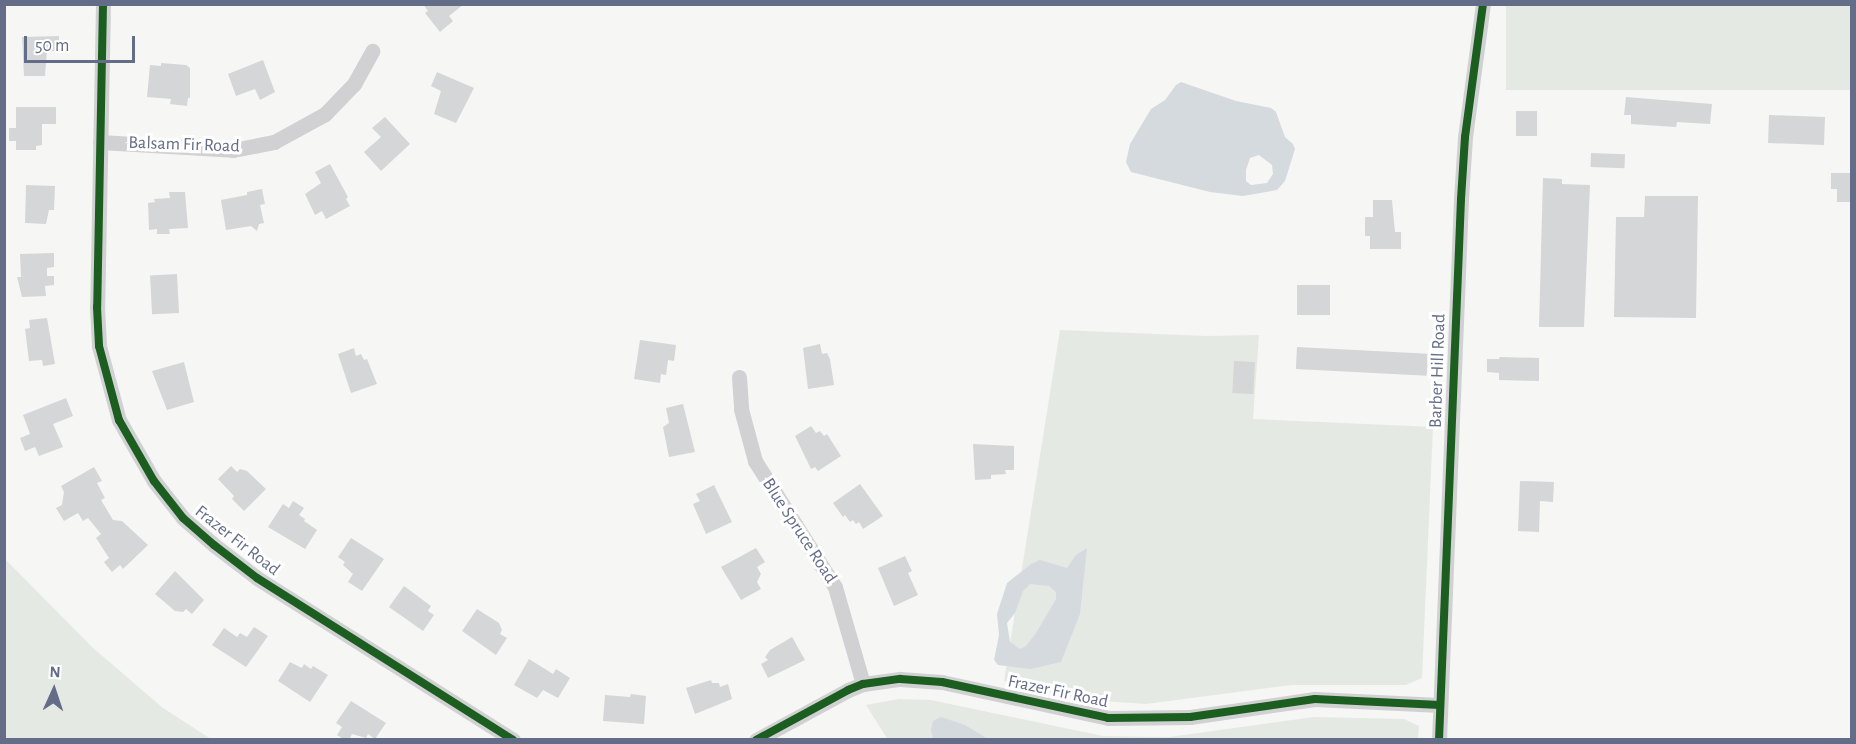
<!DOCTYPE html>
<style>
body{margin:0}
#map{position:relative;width:1856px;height:744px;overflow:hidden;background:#f6f6f5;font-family:"Alegreya Sans",sans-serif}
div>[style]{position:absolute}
.green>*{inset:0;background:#e4eae3;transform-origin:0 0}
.water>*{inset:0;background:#d5dadf}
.building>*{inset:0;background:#d5d6d7;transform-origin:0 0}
.minor>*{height:15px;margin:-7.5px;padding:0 7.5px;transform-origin:7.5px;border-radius:7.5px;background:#d1d1d3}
.cycleway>*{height:8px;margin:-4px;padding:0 4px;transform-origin:4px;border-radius:4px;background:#1b5e20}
span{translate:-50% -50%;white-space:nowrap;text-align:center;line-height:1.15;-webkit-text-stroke:6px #fff;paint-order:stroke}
.street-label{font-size:18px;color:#646d87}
.frame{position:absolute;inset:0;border:6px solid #646d87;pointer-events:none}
.north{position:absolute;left:24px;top:660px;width:60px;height:60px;-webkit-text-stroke:4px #fff;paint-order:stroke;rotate:3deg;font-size:16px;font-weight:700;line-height:24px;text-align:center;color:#646d87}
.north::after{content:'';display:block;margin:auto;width:21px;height:27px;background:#646d87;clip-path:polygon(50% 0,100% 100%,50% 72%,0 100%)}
.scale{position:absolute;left:24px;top:36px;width:111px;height:27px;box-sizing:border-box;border:3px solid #646d87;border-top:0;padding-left:8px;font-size:18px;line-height:21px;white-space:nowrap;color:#646d87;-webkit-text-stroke:4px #fff;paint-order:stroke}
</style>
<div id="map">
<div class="green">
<i style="left:1506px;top:5px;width:345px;height:85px"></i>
<i style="clip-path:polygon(1060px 330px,1207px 336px,1259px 335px,1253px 419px,1433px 427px,1422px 678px,1406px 685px,1292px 685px,1146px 704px,1087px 700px,1004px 681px)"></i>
<i style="clip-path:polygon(4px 558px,92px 647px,163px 708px,211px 739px,5px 739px)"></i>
<i style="clip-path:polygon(899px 699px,931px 700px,1103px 736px,1169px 737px,1314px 717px,1404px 719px,1419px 726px,1418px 740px,888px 740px,866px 705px)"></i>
</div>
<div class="water">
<i style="clip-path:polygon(evenodd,1181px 82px,1236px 101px,1271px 108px,1276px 112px,1285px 137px,1293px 144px,1295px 149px,1285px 181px,1277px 190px,1243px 196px,1210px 192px,1131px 172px,1126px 162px,1130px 144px,1151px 109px,1165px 100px,1176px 85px,1181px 82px,1259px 155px,1272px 165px,1273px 174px,1267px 183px,1251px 185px,1246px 181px,1246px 170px,1250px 158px,1259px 155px)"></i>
<i style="clip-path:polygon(evenodd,1087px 548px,1080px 614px,1061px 662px,1031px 669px,998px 665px,994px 660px,999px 635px,997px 614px,1007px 583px,1031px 564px,1040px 560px,1067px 568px,1076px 555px,1087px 548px,1030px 584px,1049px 586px,1056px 592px,1056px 599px,1036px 633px,1026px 646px,1020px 649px,1010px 642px,1007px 623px,1015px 613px,1023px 591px,1030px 584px)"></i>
<i style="clip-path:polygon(941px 717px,965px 725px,988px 739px,933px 739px,931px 730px,933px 721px)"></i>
</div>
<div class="building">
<i style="clip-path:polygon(423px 4px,464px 4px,449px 16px,453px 21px,440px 32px,425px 13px,428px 11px)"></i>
<i style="clip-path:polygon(59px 36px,59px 51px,47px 51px,45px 76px,24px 76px,22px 37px)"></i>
<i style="clip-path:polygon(263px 60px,275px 92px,260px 100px,255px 89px,236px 96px,228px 74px)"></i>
<i style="clip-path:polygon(161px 63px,186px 65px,190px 68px,190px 98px,188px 98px,187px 106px,170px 104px,171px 99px,147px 97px,150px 65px,161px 66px)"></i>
<i style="clip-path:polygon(437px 72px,474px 88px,456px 123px,434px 114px,441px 91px,431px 86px)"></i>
<i style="clip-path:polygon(1626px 97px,1712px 104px,1710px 124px,1677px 122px,1676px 127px,1631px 124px,1631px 115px,1624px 115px)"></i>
<i style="clip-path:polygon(16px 107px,56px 107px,56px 124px,42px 124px,42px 145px,36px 146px,36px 150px,16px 150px,16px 141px,9px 141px,9px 128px,16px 128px)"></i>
<i style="left:1516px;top:111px;width:21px;height:25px"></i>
<i style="left:1769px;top:115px;width:56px;height:28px;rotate:2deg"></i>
<i style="clip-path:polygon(385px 117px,410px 144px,381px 171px,364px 152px,381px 137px,372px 128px)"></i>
<i style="left:1591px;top:153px;width:34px;height:14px;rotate:2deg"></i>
<i style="clip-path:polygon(330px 164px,348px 197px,346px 199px,350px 206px,326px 219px,322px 211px,315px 215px,305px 194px,321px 183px,315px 172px)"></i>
<i style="clip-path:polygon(1831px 173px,1851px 173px,1851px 202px,1837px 202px,1837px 189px,1831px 189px)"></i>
<i style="clip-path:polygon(1543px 178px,1562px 179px,1562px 184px,1590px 185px,1584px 327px,1539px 327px)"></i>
<i style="clip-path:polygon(26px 185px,55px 186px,54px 210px,49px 210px,46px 224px,25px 223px)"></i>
<i style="clip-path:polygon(262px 189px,265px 204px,260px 205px,264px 223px,259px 224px,257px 231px,251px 226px,226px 230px,221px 200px,247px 195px,247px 192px)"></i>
<i style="clip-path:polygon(169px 192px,185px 192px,188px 228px,169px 229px,170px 234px,157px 234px,157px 229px,149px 230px,148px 203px,155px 202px,154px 199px,170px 198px)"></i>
<i style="clip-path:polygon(1645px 196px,1698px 196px,1696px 318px,1614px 317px,1616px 217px,1644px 217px)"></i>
<i style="clip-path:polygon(1373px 200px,1392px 200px,1395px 232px,1401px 232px,1401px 249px,1370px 249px,1370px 236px,1365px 236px,1365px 217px,1373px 217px)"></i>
<i style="clip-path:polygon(54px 253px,54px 267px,47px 268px,47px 276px,54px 276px,54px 285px,45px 286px,46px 296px,22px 297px,17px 277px,21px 277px,20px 254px)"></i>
<i style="left:177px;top:274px;width:39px;height:27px;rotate:87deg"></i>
<i style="left:1297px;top:285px;width:33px;height:30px"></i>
<i style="clip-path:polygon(47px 318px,55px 364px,43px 366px,42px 360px,29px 361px,25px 329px,30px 328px,29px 320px)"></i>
<i style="clip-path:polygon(640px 340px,676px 345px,674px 361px,668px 360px,666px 375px,661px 374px,660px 383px,634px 379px)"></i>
<i style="clip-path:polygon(820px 344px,822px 354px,827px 353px,830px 359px,834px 385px,808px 389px,803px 348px)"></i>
<i style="left:1297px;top:347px;width:131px;height:22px;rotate:3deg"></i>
<i style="clip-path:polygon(354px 348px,356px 356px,361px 354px,364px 360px,367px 359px,377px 384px,351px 393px,338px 354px)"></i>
<i style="clip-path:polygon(1500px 357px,1539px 358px,1539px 381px,1499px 380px,1499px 373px,1487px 372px,1487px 359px,1499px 359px)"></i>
<i style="left:1234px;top:361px;width:21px;height:32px;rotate:3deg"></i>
<i style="clip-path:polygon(184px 362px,194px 402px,167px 410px,152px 371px)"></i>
<i style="clip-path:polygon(66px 398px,73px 416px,53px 424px,63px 447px,39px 456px,35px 447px,25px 451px,20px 438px,30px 434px,23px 415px)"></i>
<i style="clip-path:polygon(683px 404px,695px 452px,669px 457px,663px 427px,669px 423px,666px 408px)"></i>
<i style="clip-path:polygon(811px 426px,816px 433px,820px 431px,824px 436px,827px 434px,841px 456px,818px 471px,815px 467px,811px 469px,795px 436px)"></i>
<i style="clip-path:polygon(973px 444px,1014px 446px,1014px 470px,1005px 470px,1006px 474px,991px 475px,991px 479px,975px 480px)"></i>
<i style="clip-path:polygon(231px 466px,237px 472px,240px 469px,247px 471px,266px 489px,244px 511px,232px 499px,234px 496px,218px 479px)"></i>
<i style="clip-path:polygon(94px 467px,102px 481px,97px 483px,105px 498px,101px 500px,113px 520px,122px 521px,148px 545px,123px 569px,120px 565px,112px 572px,104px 562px,109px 558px,96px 538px,101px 534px,88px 518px,83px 521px,78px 513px,64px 521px,56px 508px,62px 505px,64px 492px,61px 486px)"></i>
<i style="clip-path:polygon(1520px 481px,1554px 482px,1553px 502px,1540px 501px,1539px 532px,1518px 531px)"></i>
<i style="clip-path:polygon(860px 484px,883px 516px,863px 529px,859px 522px,856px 524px,853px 520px,850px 522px,845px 515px,843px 517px,833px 503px)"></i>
<i style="clip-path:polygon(714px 485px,732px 522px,706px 534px,693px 504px,700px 501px,696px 494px)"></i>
<i style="clip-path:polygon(293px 501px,304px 508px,299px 515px,305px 519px,304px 521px,317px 530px,305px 549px,268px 527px,283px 504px,289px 508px)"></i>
<i style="clip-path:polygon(351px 538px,384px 559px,362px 591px,348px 582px,353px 574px,343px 565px,345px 562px,338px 557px)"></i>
<i style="clip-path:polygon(756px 548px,765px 562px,757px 567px,761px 574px,757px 582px,761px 589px,741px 600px,721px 567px)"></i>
<i style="clip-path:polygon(905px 556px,912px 571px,908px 573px,918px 595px,894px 606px,878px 568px)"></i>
<i style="clip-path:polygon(175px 571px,204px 600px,192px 614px,186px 609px,183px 612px,175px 611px,155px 594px)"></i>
<i style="clip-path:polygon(404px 586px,431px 606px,428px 611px,434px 615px,423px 631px,389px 607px)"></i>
<i style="clip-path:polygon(477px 609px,499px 623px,502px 630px,500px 634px,507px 638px,496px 655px,462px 631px)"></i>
<i style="clip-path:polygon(254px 627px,268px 636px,246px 667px,212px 645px,224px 628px,237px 637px,240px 633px,247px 637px)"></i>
<i style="clip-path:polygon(792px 637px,805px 660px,768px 678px,761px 664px,768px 660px,765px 657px,770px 650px)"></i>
<i style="clip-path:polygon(529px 659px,553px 674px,556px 669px,570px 678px,558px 698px,543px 690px,537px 698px,514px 685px)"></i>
<i style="clip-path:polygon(290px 662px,302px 668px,304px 664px,311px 669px,313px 666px,328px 675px,310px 702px,278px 681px)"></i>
<i style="clip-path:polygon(711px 680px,712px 683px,719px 683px,720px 687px,728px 684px,732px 699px,695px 714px,686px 688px)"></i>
<i style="clip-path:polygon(631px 694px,646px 696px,644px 724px,603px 721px,605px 695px,630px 697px)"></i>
<i style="clip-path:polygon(351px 701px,386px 723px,375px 739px,368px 734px,366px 738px,352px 734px,349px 740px,345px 740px,337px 735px,342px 727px,336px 723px)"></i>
</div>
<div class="minor">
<i style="left:103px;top:4px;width:303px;rotate:91.1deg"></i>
<i style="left:97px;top:307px;width:39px;rotate:87deg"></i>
<i style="left:99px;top:346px;width:77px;rotate:74.9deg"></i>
<i style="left:119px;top:420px;width:70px;rotate:60.2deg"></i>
<i style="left:154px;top:481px;width:47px;rotate:51.9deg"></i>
<i style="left:183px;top:518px;width:41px;rotate:41.1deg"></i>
<i style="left:214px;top:545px;width:54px;rotate:37.5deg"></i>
<i style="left:257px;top:578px;width:303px;rotate:32.3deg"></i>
<i style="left:100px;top:142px;width:133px;rotate:3.4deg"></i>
<i style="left:233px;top:150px;width:42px;rotate:-11deg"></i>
<i style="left:274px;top:142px;width:58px;rotate:-28.8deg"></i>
<i style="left:325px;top:114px;width:42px;rotate:-46deg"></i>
<i style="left:354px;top:84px;width:38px;rotate:-61deg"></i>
<i style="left:739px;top:377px;width:32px;rotate:86deg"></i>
<i style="left:741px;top:409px;width:54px;rotate:74.9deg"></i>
<i style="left:755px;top:461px;width:149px;rotate:57.6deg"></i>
<i style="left:835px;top:587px;width:101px;rotate:73.9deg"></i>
<i style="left:756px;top:740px;width:105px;rotate:-28.5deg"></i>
<i style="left:848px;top:690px;width:16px;rotate:-22deg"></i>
<i style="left:863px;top:684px;width:37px;rotate:-8deg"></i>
<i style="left:900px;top:679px;width:42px;rotate:4.1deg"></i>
<i style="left:942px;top:682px;width:170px;rotate:12.2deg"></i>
<i style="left:1108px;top:718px;width:82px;rotate:-0.7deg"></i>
<i style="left:1190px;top:717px;width:126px;rotate:-8.2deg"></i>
<i style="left:1315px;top:699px;width:125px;rotate:2.7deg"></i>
<i style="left:1439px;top:740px;width:541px;rotate:-87.67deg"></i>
<i style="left:1461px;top:199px;width:62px;rotate:-86.3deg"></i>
<i style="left:1465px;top:137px;width:134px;rotate:-82.3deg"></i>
</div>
<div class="cycleway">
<i style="left:103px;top:4px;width:303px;rotate:91.1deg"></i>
<i style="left:97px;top:307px;width:39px;rotate:87deg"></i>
<i style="left:99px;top:346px;width:77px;rotate:74.9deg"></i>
<i style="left:119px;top:420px;width:70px;rotate:60.2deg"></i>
<i style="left:154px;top:481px;width:47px;rotate:51.9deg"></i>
<i style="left:183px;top:518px;width:41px;rotate:41.1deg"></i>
<i style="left:214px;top:545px;width:54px;rotate:37.5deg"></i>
<i style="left:257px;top:578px;width:303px;rotate:32.3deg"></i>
<i style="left:756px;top:740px;width:105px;rotate:-28.5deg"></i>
<i style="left:848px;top:690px;width:16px;rotate:-22deg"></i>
<i style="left:863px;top:684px;width:37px;rotate:-8deg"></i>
<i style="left:900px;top:679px;width:42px;rotate:4.1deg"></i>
<i style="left:942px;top:682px;width:170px;rotate:12.2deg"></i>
<i style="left:1108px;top:718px;width:82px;rotate:-0.7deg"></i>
<i style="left:1190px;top:717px;width:126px;rotate:-8.2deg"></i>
<i style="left:1315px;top:699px;width:125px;rotate:2.7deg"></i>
<i style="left:1439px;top:740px;width:541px;rotate:-87.67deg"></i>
<i style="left:1461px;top:199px;width:62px;rotate:-86.3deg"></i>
<i style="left:1465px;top:137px;width:134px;rotate:-82.3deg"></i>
</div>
<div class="street-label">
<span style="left:184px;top:145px;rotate:2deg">Balsam Fir Road</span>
<span style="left:1438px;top:371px;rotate:-88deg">Barber Hill Road</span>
<span style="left:799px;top:531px;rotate:57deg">Blue Spruce Road</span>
<span style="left:237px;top:541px;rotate:38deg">Frazer Fir Road</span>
<span style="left:1058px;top:692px;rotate:12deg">Frazer Fir Road</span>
</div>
<div class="frame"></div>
<div class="north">N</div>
<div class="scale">50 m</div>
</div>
